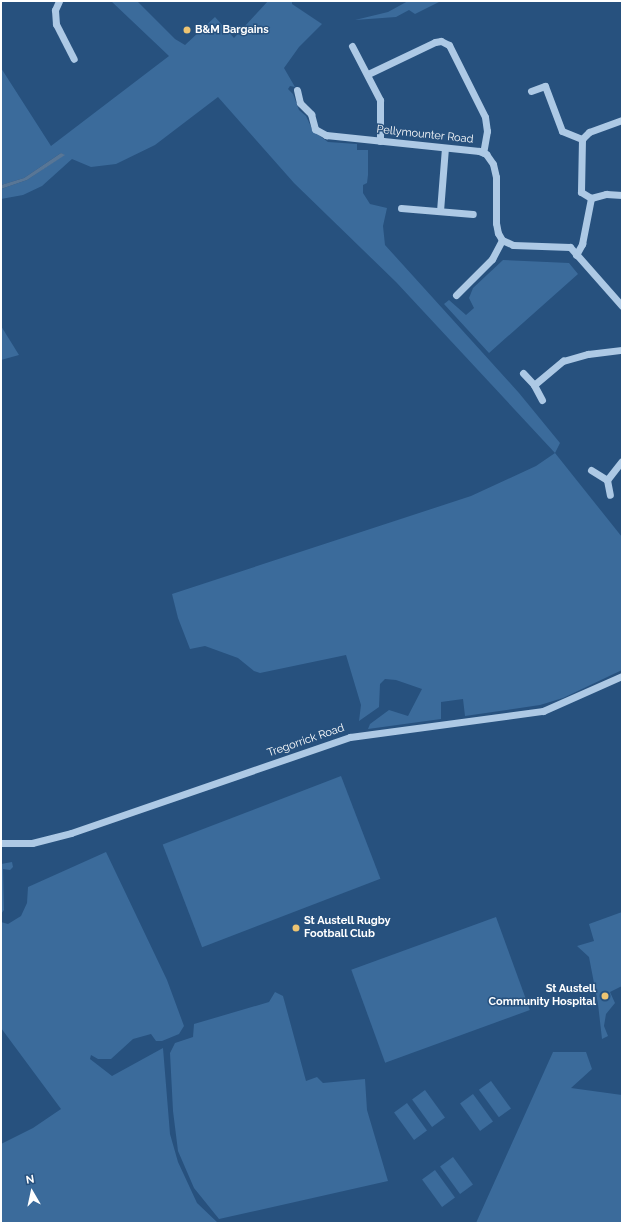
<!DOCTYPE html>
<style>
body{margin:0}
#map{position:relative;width:623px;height:1224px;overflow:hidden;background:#27517e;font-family:Raleway,sans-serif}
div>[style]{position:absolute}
.green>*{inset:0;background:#3b6b9b;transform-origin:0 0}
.water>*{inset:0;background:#587696}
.minor>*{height:7px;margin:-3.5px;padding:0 3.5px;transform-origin:3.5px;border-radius:3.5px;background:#adc9e5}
.dots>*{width:11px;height:11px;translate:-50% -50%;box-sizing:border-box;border:2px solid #27517e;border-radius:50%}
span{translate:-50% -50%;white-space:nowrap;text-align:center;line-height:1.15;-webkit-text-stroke:3px #27517e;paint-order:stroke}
.poi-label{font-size:11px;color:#fff;font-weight:700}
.left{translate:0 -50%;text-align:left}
.right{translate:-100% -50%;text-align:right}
.street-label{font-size:11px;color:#fff}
.frame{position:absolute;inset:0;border:2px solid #fff;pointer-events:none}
.north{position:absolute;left:12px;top:1172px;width:40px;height:40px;-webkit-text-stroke:3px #27517e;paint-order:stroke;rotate:351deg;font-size:11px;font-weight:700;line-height:16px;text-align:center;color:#fff}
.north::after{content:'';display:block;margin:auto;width:14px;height:18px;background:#fff;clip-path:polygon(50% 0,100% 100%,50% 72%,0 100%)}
</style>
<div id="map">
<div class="green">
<i style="clip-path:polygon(111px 1px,137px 1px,175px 39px,185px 45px,215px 17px,234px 38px,268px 1px,292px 1px,292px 4px,322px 24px,299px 47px,284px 68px,295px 87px,290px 86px,288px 89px,293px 94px,299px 110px,306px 116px,313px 131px,328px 142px,357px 144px,357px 150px,368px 150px,368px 175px,367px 183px,363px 185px,363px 193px,370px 204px,387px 208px,383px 226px,385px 245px,519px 393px,560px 443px,555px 453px,622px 537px,622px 670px,563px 698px,540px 705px,465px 716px,463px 699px,441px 702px,441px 719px,368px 729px,370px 724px,389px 710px,408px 716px,422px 689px,396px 680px,385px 679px,380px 684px,379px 707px,359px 721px,361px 705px,346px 655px,260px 673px,254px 671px,238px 658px,205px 646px,190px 649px,178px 618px,172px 594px,471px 496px,536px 466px,555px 453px,396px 282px,294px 183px,218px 97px,155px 145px,116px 164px,91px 167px,72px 159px,42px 186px,23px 195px,1px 199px,1px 189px,27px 180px,64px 155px,61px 153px,24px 178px,1px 185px,1px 68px,51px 146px,169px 56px)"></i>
<i style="clip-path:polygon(408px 1px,441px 1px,415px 14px,409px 10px,396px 17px,355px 20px,388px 12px)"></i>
<i style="clip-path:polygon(503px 260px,569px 263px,578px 274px,489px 353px,444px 304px,449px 300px,466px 315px,474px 308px,469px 298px,473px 288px)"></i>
<i style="clip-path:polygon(1px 326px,19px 355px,1px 360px)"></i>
<i style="left:341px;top:776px;width:110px;height:191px;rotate:69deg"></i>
<i style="clip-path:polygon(106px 852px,167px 980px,184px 1026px,179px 1034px,162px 1041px,156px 1041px,151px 1034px,133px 1039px,111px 1059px,98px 1059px,91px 1055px,90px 1059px,112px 1076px,163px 1048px,170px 1134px,178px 1162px,197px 1203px,218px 1223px,1px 1223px,1px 1144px,33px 1128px,61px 1109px,1px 1028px,1px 922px,8px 924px,21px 916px,27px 903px,28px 887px)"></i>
<i style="clip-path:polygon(12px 862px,13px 867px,10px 870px,3px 869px,4px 910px,1px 914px,1px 864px)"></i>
<i style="clip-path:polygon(622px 912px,622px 986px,610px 992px,615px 1003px,606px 1014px,604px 1026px,608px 1036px,602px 1039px,598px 1004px,589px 957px,577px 946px,594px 941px,589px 924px)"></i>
<i style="left:496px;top:917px;width:99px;height:154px;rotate:70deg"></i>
<i style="clip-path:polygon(275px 992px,283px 996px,306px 1081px,317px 1077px,323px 1083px,365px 1079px,367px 1110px,388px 1181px,219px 1219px,194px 1188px,178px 1151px,173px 1111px,170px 1053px,175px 1043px,193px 1037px,194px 1024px,269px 1002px)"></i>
<i style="clip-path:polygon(553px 1052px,586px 1052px,592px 1069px,571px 1088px,622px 1095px,622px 1223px,476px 1223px)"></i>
<i style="left:491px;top:1081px;width:34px;height:15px;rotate:54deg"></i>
<i style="left:425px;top:1090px;width:34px;height:16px;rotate:54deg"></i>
<i style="left:473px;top:1094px;width:34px;height:16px;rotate:54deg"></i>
<i style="left:407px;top:1103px;width:34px;height:16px;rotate:54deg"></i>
<i style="left:453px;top:1157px;width:34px;height:16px;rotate:54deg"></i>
<i style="left:435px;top:1170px;width:34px;height:16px;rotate:54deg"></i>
</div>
<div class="water">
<i style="clip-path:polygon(61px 153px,65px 155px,27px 180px,1px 189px,1px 185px,24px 178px)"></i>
</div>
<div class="minor">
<i style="left:59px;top:1px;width:10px;rotate:114deg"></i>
<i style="left:55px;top:10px;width:14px;rotate:86deg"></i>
<i style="left:56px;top:24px;width:39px;rotate:63deg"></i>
<i style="left:352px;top:46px;width:61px;rotate:62.6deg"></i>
<i style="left:380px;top:100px;width:41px;rotate:90deg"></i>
<i style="left:368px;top:74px;width:74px;rotate:-25.5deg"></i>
<i style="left:435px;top:42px;width:6px;rotate:-9deg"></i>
<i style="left:441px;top:41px;width:9px;rotate:27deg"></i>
<i style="left:449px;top:45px;width:80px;rotate:63.4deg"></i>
<i style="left:485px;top:117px;width:14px;rotate:82deg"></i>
<i style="left:487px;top:131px;width:22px;rotate:100deg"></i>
<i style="left:297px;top:90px;width:13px;rotate:77deg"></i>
<i style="left:300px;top:103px;width:16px;rotate:45deg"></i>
<i style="left:311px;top:114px;width:16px;rotate:75deg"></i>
<i style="left:315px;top:129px;width:13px;rotate:29deg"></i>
<i style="left:326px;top:135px;width:154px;rotate:6deg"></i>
<i style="left:479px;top:151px;width:8px;rotate:23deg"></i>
<i style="left:486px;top:154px;width:12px;rotate:55deg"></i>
<i style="left:493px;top:164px;width:13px;rotate:77deg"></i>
<i style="left:496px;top:177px;width:46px;rotate:90deg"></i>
<i style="left:496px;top:223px;width:10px;rotate:79deg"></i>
<i style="left:498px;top:233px;width:8px;rotate:60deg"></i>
<i style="left:502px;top:240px;width:12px;rotate:24deg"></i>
<i style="left:513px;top:245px;width:57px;rotate:2deg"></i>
<i style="left:570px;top:247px;width:79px;rotate:48.6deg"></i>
<i style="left:531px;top:91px;width:15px;rotate:-20deg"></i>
<i style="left:545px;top:86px;width:48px;rotate:69.3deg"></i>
<i style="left:562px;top:131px;width:22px;rotate:22deg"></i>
<i style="left:582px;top:139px;width:53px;rotate:91.1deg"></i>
<i style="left:581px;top:192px;width:12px;rotate:31deg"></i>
<i style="left:582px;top:139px;width:10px;rotate:-45deg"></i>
<i style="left:589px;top:132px;width:35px;rotate:-20deg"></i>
<i style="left:401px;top:208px;width:72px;rotate:4.8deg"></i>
<i style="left:440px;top:211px;width:63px;rotate:-85.5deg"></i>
<i style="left:576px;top:255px;width:13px;rotate:-61deg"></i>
<i style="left:582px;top:244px;width:47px;rotate:-78.9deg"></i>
<i style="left:591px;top:198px;width:16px;rotate:-15deg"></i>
<i style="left:606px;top:194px;width:16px;rotate:4deg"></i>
<i style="left:456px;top:295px;width:51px;rotate:-45deg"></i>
<i style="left:492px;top:259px;width:21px;rotate:-62deg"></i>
<i style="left:523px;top:373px;width:16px;rotate:47deg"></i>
<i style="left:542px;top:400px;width:17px;rotate:-118deg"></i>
<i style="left:534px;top:385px;width:38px;rotate:-40deg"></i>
<i style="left:563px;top:361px;width:26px;rotate:-16deg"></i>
<i style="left:588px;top:354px;width:34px;rotate:-7deg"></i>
<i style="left:591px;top:470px;width:19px;rotate:32deg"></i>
<i style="left:607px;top:480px;width:15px;rotate:79deg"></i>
<i style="left:607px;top:480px;width:24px;rotate:-52deg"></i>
<i style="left:1px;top:843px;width:31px"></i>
<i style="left:32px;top:843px;width:40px;rotate:-14.4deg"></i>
<i style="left:71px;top:833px;width:295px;rotate:-19deg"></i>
<i style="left:350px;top:737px;width:195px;rotate:-7.7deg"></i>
<i style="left:543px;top:711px;width:86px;rotate:-23.9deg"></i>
</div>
<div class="dots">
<i style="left:187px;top:30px;background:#edc472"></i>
<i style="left:296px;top:928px;background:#edc472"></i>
<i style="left:605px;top:996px;background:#edc472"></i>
</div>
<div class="poi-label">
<span class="left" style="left:195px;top:30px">B&amp;M Bargains</span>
<span class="left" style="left:304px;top:928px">St Austell Rugby<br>Football Club</span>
<span class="right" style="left:596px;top:996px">St Austell<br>Community Hospital</span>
</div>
<div class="street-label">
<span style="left:425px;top:135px;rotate:6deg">Pellymounter Road</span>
<span style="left:306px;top:741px;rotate:-19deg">Tregorrick Road</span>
</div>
<div class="frame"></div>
<div class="north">N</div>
</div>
